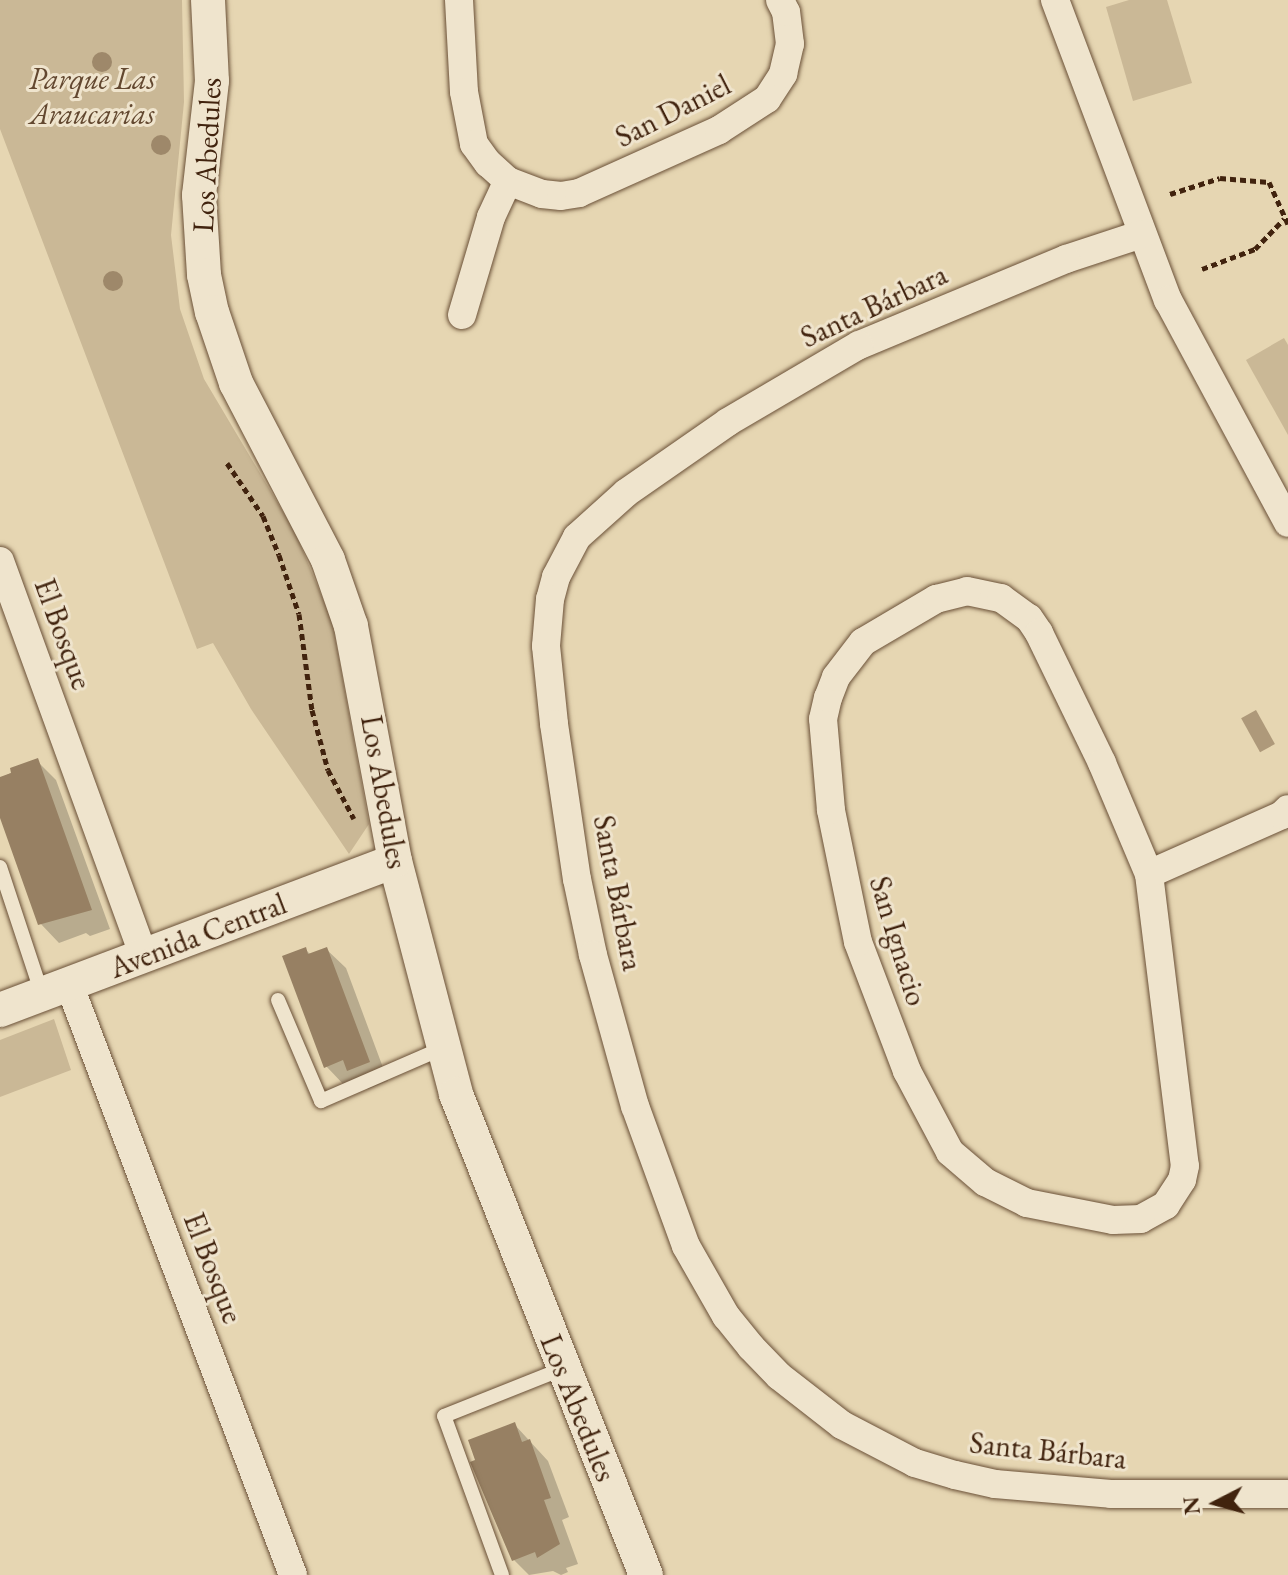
<!DOCTYPE html>
<meta charset="utf-8">
<style>
body{margin:0}
#map{position:relative;width:1288px;height:1575px;overflow:hidden;background:#e6d6b2;font-family:"EB Garamond",serif}
div>[style]{position:absolute}
.green>*{inset:0;background:#cab896}
.water>*{inset:0;background:#ae997a;transform-origin:0 0}
.shadow>*{inset:0;background:#0003}
.building>*{inset:0;background:#978063}
.path>*{height:5px;margin-top:-2.5px;transform-origin:0;background:repeating-linear-gradient(90deg,#41230e 0 6px,transparent 0 10px)}
.roads{filter:drop-shadow(0 0 2px #6a5037) drop-shadow(0 0 2px #6a5037)}
.service>*{height:14px;margin:-7px;padding:0 7px;transform-origin:7px;border-radius:7px;background:#efe4cd}
.minor>*{height:28px;margin:-14px;padding:0 14px;transform-origin:14px;border-radius:14px;background:#efe4cd}
.tertiary>*{height:34px;margin:-17px;padding:0 17px;transform-origin:17px;border-radius:17px;background:#efe4cd}
.trees>*{width:20px;height:20px;margin:-10px;border-radius:50%;background:#9e886a}
span{translate:-50% -50%;white-space:nowrap;text-align:center;line-height:1.15;-webkit-text-stroke:6px #efe4cd;paint-order:stroke}
.park-label{font-size:30px;color:#634830;font-style:italic}
.street-label{font-size:30px;color:#41230e}
.north{position:absolute;left:1176px;top:1463px;width:80px;height:80px;-webkit-text-stroke:6px #efe4cd;paint-order:stroke;rotate:264deg;font-size:22px;font-weight:700;line-height:32px;text-align:center;color:#41230e}
.north::after{content:'';display:block;margin:auto;width:28px;height:36px;background:#41230e;clip-path:polygon(50% 0,100% 100%,50% 72%,0 100%)}
</style>
<div id="map">
<div class="green">
<i style="clip-path:polygon(0 0,182px 0,184px 102px,171px 235px,180px 309px,204px 379px,295px 532px,332px 621px,369px 824px,349px 854px,251px 709px,213px 643px,197px 649px,0 129px)"></i>
<i style="clip-path:polygon(1129px 0,1167px 0,1192px 83px,1133px 101px,1106px 7px)"></i>
<i style="clip-path:polygon(1284px 338px,1288px 345px,1288px 435px,1246px 360px)"></i>
<i style="clip-path:polygon(54px 1019px,71px 1070px,0 1097px,0 1040px)"></i>
</div>
<div class="water">
<i style="left:1256px;top:710px;width:39px;height:17px;rotate:61deg"></i>
</div>
<div class="shadow">
<i style="clip-path:polygon(37px 761px,56px 780px,110px 929px,90px 936px,86px 933px,59px 943px,40px 923px,0 813px,0 778px)"></i>
<i style="clip-path:polygon(305px 949px,311px 955px,326px 949px,346px 968px,388px 1081px,368px 1089px,360px 1080px,345px 1086px,326px 1066px)"></i>
<i style="clip-path:polygon(515px 1425px,548px 1461px,569px 1517px,562px 1520px,578px 1564px,566px 1568px,568px 1572px,561px 1575px,553px 1571px,529px 1575px,514px 1560px)"></i>
</div>
<div class="building">
<i style="clip-path:polygon(38px 758px,92px 910px,38px 925px,0 818px,0 777px,11px 773px,10px 768px)"></i>
<i style="clip-path:polygon(306px 947px,308px 954px,327px 947px,370px 1062px,347px 1071px,343px 1060px,324px 1068px,282px 956px)"></i>
<i style="clip-path:polygon(515px 1422px,522px 1442px,530px 1439px,551px 1498px,544px 1500px,560px 1544px,537px 1558px,535px 1552px,512px 1561px,470px 1462px,475px 1460px,468px 1440px)"></i>
</div>
<div class="path">
<i style="left:1170px;top:194px;width:52px;rotate:-17.7deg"></i>
<i style="left:1220px;top:178px;width:49px;rotate:4.7deg"></i>
<i style="left:1269px;top:182px;width:46px;rotate:65.7deg"></i>
<i style="left:1202px;top:269px;width:57px;rotate:-20.7deg"></i>
<i style="left:1255px;top:249px;width:42px;rotate:-46deg"></i>
<i style="left:227px;top:463px;width:64px;rotate:55.8deg"></i>
<i style="left:263px;top:516px;width:42px;rotate:67.7deg"></i>
<i style="left:279px;top:555px;width:62px;rotate:71.3deg"></i>
<i style="left:299px;top:614px;width:97px;rotate:82.3deg"></i>
<i style="left:312px;top:710px;width:62px;rotate:75.1deg"></i>
<i style="left:328px;top:770px;width:55px;rotate:62deg"></i>
</div>
<div class="roads">
<div class="service">
<i style="left:0;top:867px;width:134px;rotate:71.7deg"></i>
<i style="left:278px;top:1000px;width:110px;rotate:66.9deg"></i>
<i style="left:321px;top:1101px;width:133px;rotate:-23.5deg"></i>
<i style="left:502px;top:1575px;width:169px;rotate:-110deg"></i>
<i style="left:444px;top:1416px;width:127px;rotate:-21.7deg"></i>
</div>
<div class="minor">
<i style="left:459px;top:0;width:92px;rotate:86.9deg"></i>
<i style="left:464px;top:92px;width:53px;rotate:79.1deg"></i>
<i style="left:474px;top:144px;width:24px;rotate:54deg"></i>
<i style="left:488px;top:163px;width:27px;rotate:42deg"></i>
<i style="left:508px;top:181px;width:36px;rotate:21deg"></i>
<i style="left:542px;top:194px;width:19px;rotate:6deg"></i>
<i style="left:561px;top:196px;width:18px;rotate:-9deg"></i>
<i style="left:579px;top:193px;width:154px;rotate:-24.2deg"></i>
<i style="left:719px;top:130px;width:57px;rotate:-32.9deg"></i>
<i style="left:767px;top:99px;width:30px;rotate:-57deg"></i>
<i style="left:783px;top:74px;width:31px;rotate:-77deg"></i>
<i style="left:790px;top:44px;width:32px;rotate:-97deg"></i>
<i style="left:786px;top:12px;width:13px;rotate:-117deg"></i>
<i style="left:1055px;top:0;width:321px;rotate:69.4deg"></i>
<i style="left:1168px;top:300px;width:253px;rotate:61.7deg"></i>
<i style="left:1142px;top:234px;width:80px;rotate:161.8deg"></i>
<i style="left:1066px;top:259px;width:224px;rotate:157.4deg"></i>
<i style="left:859px;top:345px;width:152px;rotate:149.6deg"></i>
<i style="left:728px;top:422px;width:124px;rotate:145.2deg"></i>
<i style="left:626px;top:493px;width:66px;rotate:138.1deg"></i>
<i style="left:577px;top:537px;width:45px;rotate:117.7deg"></i>
<i style="left:556px;top:577px;width:23px;rotate:105deg"></i>
<i style="left:550px;top:599px;width:47px;rotate:94.9deg"></i>
<i style="left:546px;top:646px;width:78px;rotate:84.1deg"></i>
<i style="left:554px;top:724px;width:157px;rotate:81.6deg"></i>
<i style="left:577px;top:879px;width:78px;rotate:78.1deg"></i>
<i style="left:593px;top:955px;width:157px;rotate:74.5deg"></i>
<i style="left:635px;top:1106px;width:149px;rotate:70deg"></i>
<i style="left:686px;top:1246px;width:81px;rotate:60.3deg"></i>
<i style="left:726px;top:1316px;width:40px;rotate:51deg"></i>
<i style="left:751px;top:1347px;width:40px;rotate:46deg"></i>
<i style="left:779px;top:1376px;width:80px;rotate:37.9deg"></i>
<i style="left:842px;top:1425px;width:82px;rotate:27.5deg"></i>
<i style="left:915px;top:1463px;width:42px;rotate:16.7deg"></i>
<i style="left:955px;top:1475px;width:41px;rotate:12.7deg"></i>
<i style="left:995px;top:1484px;width:116px;rotate:4.9deg"></i>
<i style="left:1111px;top:1494px;width:177px"></i>
<i style="left:462px;top:315px;width:102px;rotate:-73.5deg"></i>
<i style="left:491px;top:217px;width:40px;rotate:-65deg"></i>
<i style="left:0;top:561px;width:420px;rotate:70deg"></i>
<i style="left:967px;top:591px;width:35px;rotate:12deg"></i>
<i style="left:1001px;top:598px;width:34px;rotate:36deg"></i>
<i style="left:1029px;top:618px;width:18px;rotate:56deg"></i>
<i style="left:1039px;top:633px;width:144px;rotate:64.1deg"></i>
<i style="left:1102px;top:763px;width:121px;rotate:67.1deg"></i>
<i style="left:1149px;top:874px;width:294px;rotate:83deg"></i>
<i style="left:1185px;top:1166px;width:14px;rotate:102deg"></i>
<i style="left:1182px;top:1180px;width:30px;rotate:123deg"></i>
<i style="left:1166px;top:1205px;width:29px;rotate:151deg"></i>
<i style="left:1141px;top:1219px;width:28px;rotate:178deg"></i>
<i style="left:1113px;top:1220px;width:88px;rotate:-168.8deg"></i>
<i style="left:1027px;top:1203px;width:47px;rotate:-153.4deg"></i>
<i style="left:985px;top:1182px;width:46px;rotate:-139.4deg"></i>
<i style="left:950px;top:1152px;width:92px;rotate:-118deg"></i>
<i style="left:907px;top:1071px;width:138px;rotate:-110.8deg"></i>
<i style="left:858px;top:942px;width:135px;rotate:-101.6deg"></i>
<i style="left:831px;top:810px;width:91px;rotate:-95deg"></i>
<i style="left:823px;top:719px;width:22px;rotate:-77deg"></i>
<i style="left:828px;top:698px;width:22px;rotate:-69deg"></i>
<i style="left:836px;top:677px;width:44px;rotate:-52.4deg"></i>
<i style="left:863px;top:642px;width:85px;rotate:-30.5deg"></i>
<i style="left:936px;top:599px;width:32px;rotate:-14deg"></i>
<i style="left:1149px;top:874px;width:145px;rotate:-23.9deg"></i>
<i style="left:1282px;top:815px;width:8px;rotate:-45deg"></i>
<i style="left:69px;top:984px;width:632px;rotate:69.24deg"></i>
</div>
<div class="tertiary">
<i style="left:208px;top:0;width:81px;rotate:87.2deg"></i>
<i style="left:212px;top:81px;width:115px;rotate:96.5deg"></i>
<i style="left:199px;top:195px;width:80px;rotate:86.4deg"></i>
<i style="left:204px;top:275px;width:38px;rotate:78deg"></i>
<i style="left:212px;top:312px;width:75px;rotate:71.3deg"></i>
<i style="left:236px;top:383px;width:199px;rotate:62.5deg"></i>
<i style="left:328px;top:560px;width:70px;rotate:70.8deg"></i>
<i style="left:351px;top:626px;width:239px;rotate:79.4deg"></i>
<i style="left:395px;top:861px;width:241px;rotate:75.3deg"></i>
<i style="left:456px;top:1094px;width:517px;rotate:68.45deg"></i>
<i style="left:0;top:1010px;width:422px;rotate:-20.7deg"></i>
</div>
</div>
<div class="trees">
<i style="left:102px;top:62px"></i>
<i style="left:161px;top:145px"></i>
<i style="left:113px;top:281px"></i>
</div>
<div class="park-label">
<span style="left:92px;top:96px">Parque Las<br>Araucarias</span>
</div>
<div class="street-label">
<span style="left:673px;top:111px;rotate:-27deg">San Daniel</span>
<span style="left:207px;top:155px;rotate:-87deg">Los Abedules</span>
<span style="left:874px;top:306px;rotate:-25deg">Santa Bárbara</span>
<span style="left:63px;top:634px;rotate:70deg">El Bosque</span>
<span style="left:384px;top:792px;rotate:80deg">Los Abedules</span>
<span style="left:618px;top:893px;rotate:79deg">Santa Bárbara</span>
<span style="left:198px;top:936px;rotate:-21deg">Avenida Central</span>
<span style="left:898px;top:941px;rotate:73deg">San Ignacio</span>
<span style="left:213px;top:1268px;rotate:69deg">El Bosque</span>
<span style="left:578px;top:1408px;rotate:68deg">Los Abedules</span>
<span style="left:1048px;top:1451px;rotate:6deg">Santa Bárbara</span>
</div>
<div class="north">N</div>
</div>
